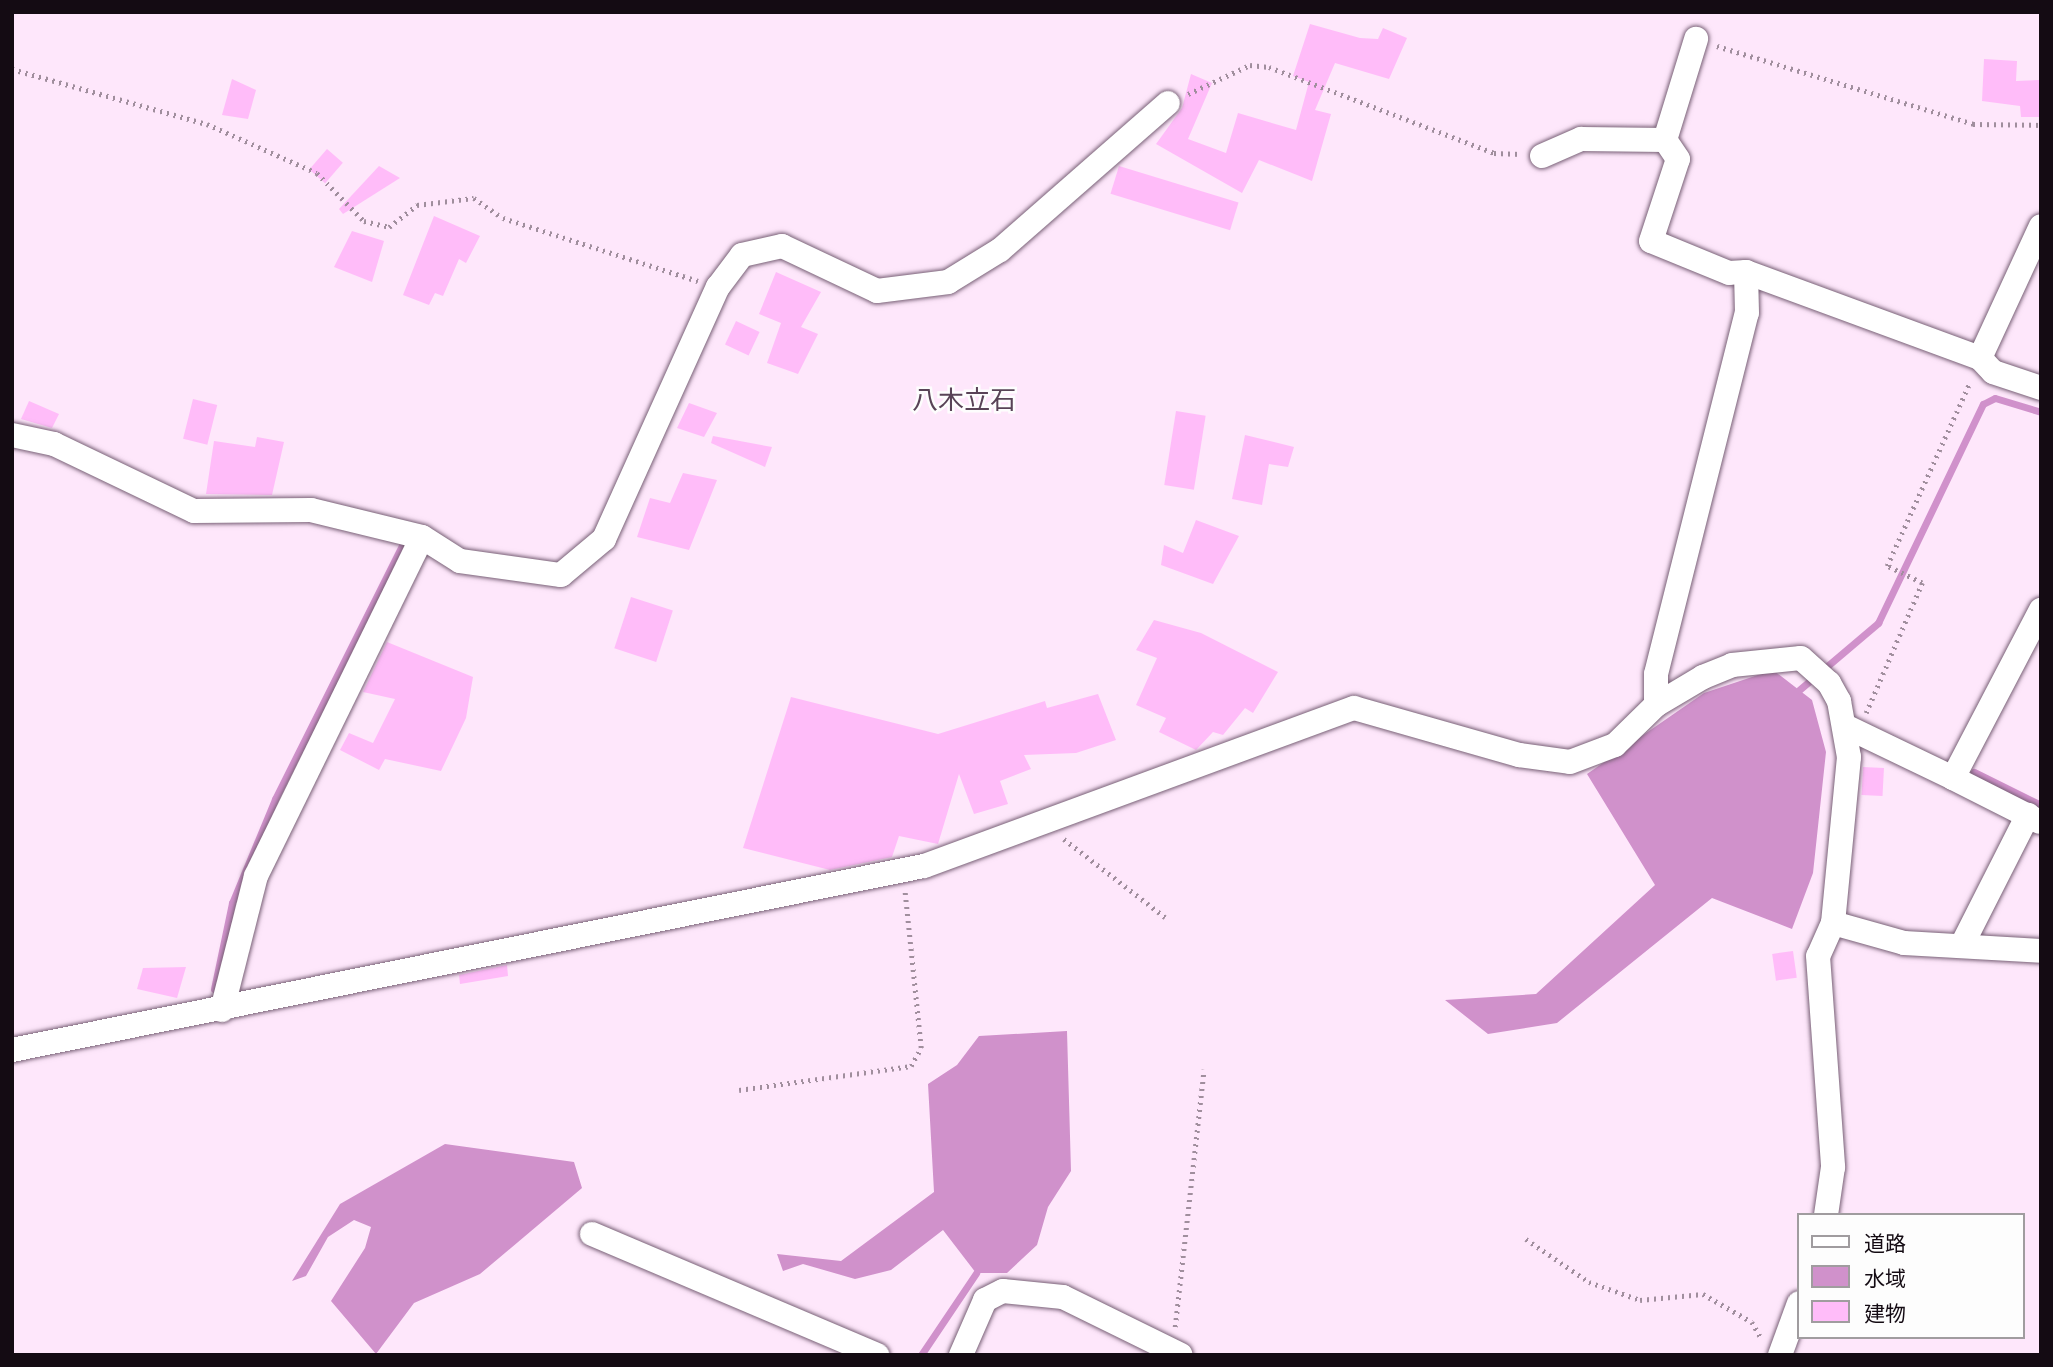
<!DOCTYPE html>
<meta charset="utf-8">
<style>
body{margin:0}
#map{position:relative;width:2053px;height:1367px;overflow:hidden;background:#fee7fb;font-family:Inter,"Noto Sans JP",sans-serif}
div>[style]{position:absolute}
.water>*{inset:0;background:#d091cb}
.stream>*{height:7px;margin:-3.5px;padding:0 3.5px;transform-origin:3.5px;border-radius:3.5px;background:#d091cb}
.building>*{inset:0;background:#ffbcf9;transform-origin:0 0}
.path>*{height:4.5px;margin-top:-2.25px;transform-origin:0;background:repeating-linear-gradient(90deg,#a08e9d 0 2px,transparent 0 7px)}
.roads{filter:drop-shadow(0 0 2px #786076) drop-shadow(0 0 2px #786076)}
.street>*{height:24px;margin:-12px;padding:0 12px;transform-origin:12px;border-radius:12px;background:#fff}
span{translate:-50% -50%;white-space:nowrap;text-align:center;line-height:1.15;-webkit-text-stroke:5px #fdfdfd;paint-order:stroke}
.quarter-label{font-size:26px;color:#594357}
.frame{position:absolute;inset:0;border:14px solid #140b13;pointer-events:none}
.legend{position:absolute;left:1797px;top:1213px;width:228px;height:126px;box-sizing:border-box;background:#fdfdfd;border:2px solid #a09c9f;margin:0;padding:9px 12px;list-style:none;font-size:21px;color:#140b13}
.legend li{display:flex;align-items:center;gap:14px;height:35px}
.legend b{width:35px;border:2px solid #a09c9f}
</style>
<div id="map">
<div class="water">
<i style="clip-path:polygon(1773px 670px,1812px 700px,1826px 752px,1813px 873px,1792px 929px,1712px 898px,1557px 1023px,1488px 1034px,1445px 1000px,1536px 994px,1655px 885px,1587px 774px,1704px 693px)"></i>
<i style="clip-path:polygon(1067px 1031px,1071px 1171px,1048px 1207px,1037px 1245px,1007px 1273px,976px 1273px,943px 1230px,891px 1270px,855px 1279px,803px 1264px,783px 1271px,777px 1254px,841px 1261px,934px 1192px,928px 1084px,957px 1065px,979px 1036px)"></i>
<i style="clip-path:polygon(445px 1144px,574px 1162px,582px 1188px,480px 1274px,414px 1303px,376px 1354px,331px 1301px,365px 1248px,371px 1227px,354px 1220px,328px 1237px,306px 1276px,292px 1281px,340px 1204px)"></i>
</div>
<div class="stream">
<i style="left:1799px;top:690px;width:104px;rotate:-40.3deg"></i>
<i style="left:1878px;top:623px;width:243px;rotate:-64.4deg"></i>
<i style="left:1983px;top:404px;width:13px;rotate:-27deg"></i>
<i style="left:1995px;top:398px;width:48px;rotate:16.9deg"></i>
<i style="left:1974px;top:772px;width:75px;rotate:26.2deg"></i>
<i style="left:214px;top:989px;width:88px;rotate:-78.2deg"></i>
<i style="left:232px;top:903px;width:113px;rotate:-67.5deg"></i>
<i style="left:275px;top:799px;width:293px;rotate:-63.4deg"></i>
<i style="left:921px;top:1355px;width:99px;rotate:-56.1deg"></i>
</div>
<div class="building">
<i style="clip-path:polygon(1310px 24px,1360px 38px,1378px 39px,1383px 28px,1407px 38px,1389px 79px,1335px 63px,1315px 110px,1331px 114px,1312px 181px,1259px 160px,1242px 193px,1156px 144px,1182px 108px,1191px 74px,1212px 83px,1188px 139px,1226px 153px,1238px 113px,1296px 130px,1309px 82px,1293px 76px)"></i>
<i style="clip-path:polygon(1984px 59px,2017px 61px,2016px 81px,2039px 80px,2039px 117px,2021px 117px,2020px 106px,1982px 101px)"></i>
<i style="clip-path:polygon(232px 79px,256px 90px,248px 119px,222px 115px)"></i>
<i style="left:327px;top:149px;width:21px;height:27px;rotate:41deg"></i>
<i style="clip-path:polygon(379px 166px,400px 178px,343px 214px,339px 209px)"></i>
<i style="left:1119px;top:166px;width:125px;height:29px;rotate:17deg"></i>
<i style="clip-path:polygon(434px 216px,480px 236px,466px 263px,459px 259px,443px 296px,435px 293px,429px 305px,403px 295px)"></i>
<i style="clip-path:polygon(352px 231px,384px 241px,372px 282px,334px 267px)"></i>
<i style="clip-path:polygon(776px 272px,821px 292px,801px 327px,818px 334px,798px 374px,767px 363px,781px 323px,759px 314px)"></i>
<i style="left:736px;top:321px;width:26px;height:26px;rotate:25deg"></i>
<i style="left:193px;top:399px;width:25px;height:41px;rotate:14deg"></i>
<i style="clip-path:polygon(29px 401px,59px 414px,52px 428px,21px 419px)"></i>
<i style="clip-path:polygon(689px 403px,717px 413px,704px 437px,677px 428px)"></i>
<i style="left:1176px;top:411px;width:30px;height:75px;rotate:9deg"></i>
<i style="clip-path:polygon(1245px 435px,1294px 447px,1288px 467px,1269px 464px,1262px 505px,1232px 499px)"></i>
<i style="clip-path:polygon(713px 436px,772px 447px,765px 467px,711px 443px)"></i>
<i style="clip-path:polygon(257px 437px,284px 442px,272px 495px,206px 494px,214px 441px,255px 447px)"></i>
<i style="clip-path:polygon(683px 473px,717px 480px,689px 550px,637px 537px,650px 498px,670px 503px)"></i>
<i style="clip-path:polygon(1196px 520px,1239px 536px,1213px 584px,1161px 565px,1164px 545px,1183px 553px)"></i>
<i style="left:631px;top:597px;width:44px;height:54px;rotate:18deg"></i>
<i style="clip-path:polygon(1154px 620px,1201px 633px,1278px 672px,1253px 713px,1245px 708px,1223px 735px,1213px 732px,1196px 750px,1159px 732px,1166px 718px,1136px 705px,1157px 658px,1136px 650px)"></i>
<i style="clip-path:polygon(387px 642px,473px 677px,466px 718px,441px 771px,385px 759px,379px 770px,340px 750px,349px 733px,373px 743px,395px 699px,363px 692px)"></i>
<i style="clip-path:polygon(1098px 694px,1116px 740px,1076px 753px,1024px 755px,1031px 769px,1000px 781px,1008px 804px,974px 814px,959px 774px,938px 844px,899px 836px,892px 857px,830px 870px,743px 848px,791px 697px,938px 734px,1045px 701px,1047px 708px)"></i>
<i style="left:1863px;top:767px;width:21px;height:28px;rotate:3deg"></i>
<i style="left:1793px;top:951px;width:27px;height:21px;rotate:82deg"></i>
<i style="clip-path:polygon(507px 965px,508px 976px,460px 984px,459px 975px)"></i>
<i style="clip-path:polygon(186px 967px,177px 998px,137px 989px,143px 968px)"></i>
</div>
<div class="path">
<i style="left:1717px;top:46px;width:268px;rotate:16.9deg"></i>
<i style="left:1973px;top:124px;width:68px;rotate:0.8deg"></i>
<i style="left:12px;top:69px;width:203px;rotate:15.8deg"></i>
<i style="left:207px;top:124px;width:120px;rotate:24deg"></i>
<i style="left:317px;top:173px;width:67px;rotate:45.6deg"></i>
<i style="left:364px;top:221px;width:26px;rotate:13deg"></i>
<i style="left:389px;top:227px;width:36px;rotate:-38deg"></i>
<i style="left:417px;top:205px;width:57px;rotate:-7deg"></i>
<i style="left:474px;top:198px;width:35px;rotate:35deg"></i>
<i style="left:503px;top:218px;width:205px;rotate:17.9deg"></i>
<i style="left:1188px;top:94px;width:68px;rotate:-25.1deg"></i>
<i style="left:1250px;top:65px;width:19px;rotate:6deg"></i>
<i style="left:1269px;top:67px;width:241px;rotate:20.9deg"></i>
<i style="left:1494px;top:153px;width:27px;rotate:2deg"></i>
<i style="left:1866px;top:713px;width:142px;rotate:-66.7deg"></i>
<i style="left:1922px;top:583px;width:39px;rotate:-154deg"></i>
<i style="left:1887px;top:566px;width:202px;rotate:-65.7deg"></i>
<i style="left:1064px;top:839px;width:128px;rotate:37.7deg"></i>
<i style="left:739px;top:1090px;width:174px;rotate:-7.9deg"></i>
<i style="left:911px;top:1066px;width:21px;rotate:-61deg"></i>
<i style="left:921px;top:1048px;width:157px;rotate:-95.9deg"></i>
<i style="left:1526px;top:1239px;width:76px;rotate:34.3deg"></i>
<i style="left:1589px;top:1282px;width:54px;rotate:19.4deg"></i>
<i style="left:1640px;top:1300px;width:63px;rotate:-5.4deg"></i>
<i style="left:1703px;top:1294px;width:56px;rotate:29.7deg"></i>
<i style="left:1752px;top:1322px;width:20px;rotate:60deg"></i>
<i style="left:1175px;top:1327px;width:259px;rotate:-83.6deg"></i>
</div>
<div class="roads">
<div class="street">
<i style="left:1542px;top:156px;width:43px;rotate:-23.6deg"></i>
<i style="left:1581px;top:139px;width:84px;rotate:0.7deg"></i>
<i style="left:1746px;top:272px;width:249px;rotate:20.2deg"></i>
<i style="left:1980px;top:358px;width:19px;rotate:47deg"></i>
<i style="left:1993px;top:372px;width:51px;rotate:18.4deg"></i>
<i style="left:1980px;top:358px;width:145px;rotate:-65.2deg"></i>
<i style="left:12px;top:435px;width:43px;rotate:12.1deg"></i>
<i style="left:54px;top:444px;width:155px;rotate:25.6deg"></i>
<i style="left:194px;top:511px;width:117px;rotate:-0.5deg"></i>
<i style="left:311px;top:510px;width:114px;rotate:13.7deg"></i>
<i style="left:422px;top:537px;width:45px;rotate:32.3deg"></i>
<i style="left:460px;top:561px;width:102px;rotate:7.9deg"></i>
<i style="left:561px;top:575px;width:56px;rotate:-39.9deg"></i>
<i style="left:604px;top:539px;width:277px;rotate:-65.7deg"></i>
<i style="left:718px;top:287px;width:40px;rotate:-53deg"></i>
<i style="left:742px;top:255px;width:41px;rotate:-12.7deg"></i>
<i style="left:782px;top:246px;width:105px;rotate:25.3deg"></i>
<i style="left:877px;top:291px;width:72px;rotate:-7.2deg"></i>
<i style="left:948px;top:282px;width:61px;rotate:-31.6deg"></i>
<i style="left:1000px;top:250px;width:223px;rotate:-41.2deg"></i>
<i style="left:1656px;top:705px;width:31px;rotate:-90deg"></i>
<i style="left:1656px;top:674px;width:372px;rotate:-75.9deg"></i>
<i style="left:1747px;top:313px;width:41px;rotate:-91.4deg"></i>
<i style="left:1746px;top:272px;width:17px;rotate:177deg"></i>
<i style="left:1729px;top:273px;width:84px;rotate:-157.7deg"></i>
<i style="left:1651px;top:241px;width:86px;rotate:-71.8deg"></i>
<i style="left:1678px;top:159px;width:23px;rotate:-124deg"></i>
<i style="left:1665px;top:140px;width:106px;rotate:-72.9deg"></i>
<i style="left:1845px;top:726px;width:120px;rotate:25.7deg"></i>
<i style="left:1953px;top:778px;width:190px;rotate:-62.4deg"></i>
<i style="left:1953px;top:778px;width:97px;rotate:26.8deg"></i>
<i style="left:1833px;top:923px;width:74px;rotate:15.7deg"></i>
<i style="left:1904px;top:943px;width:137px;rotate:3.3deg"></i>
<i style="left:1962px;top:945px;width:146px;rotate:-63.1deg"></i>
<i style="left:222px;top:1010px;width:138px;rotate:-75.8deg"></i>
<i style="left:256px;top:876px;width:377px;rotate:-63.9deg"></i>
<i style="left:12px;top:1050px;width:930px;rotate:-11.41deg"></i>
<i style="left:924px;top:866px;width:458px;rotate:-20.2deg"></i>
<i style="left:1354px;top:708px;width:172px;rotate:15.9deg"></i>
<i style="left:1519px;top:755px;width:51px;rotate:7.8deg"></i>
<i style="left:1570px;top:762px;width:48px;rotate:-20.7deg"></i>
<i style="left:1615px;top:745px;width:57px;rotate:-44.3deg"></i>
<i style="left:1656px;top:705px;width:55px;rotate:-30.8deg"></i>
<i style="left:1703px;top:677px;width:31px;rotate:-22deg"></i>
<i style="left:1732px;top:665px;width:69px;rotate:-5.8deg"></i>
<i style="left:1801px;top:658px;width:38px;rotate:42deg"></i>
<i style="left:1829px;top:683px;width:21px;rotate:61deg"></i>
<i style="left:1839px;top:701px;width:57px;rotate:79.9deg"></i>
<i style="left:1849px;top:757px;width:167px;rotate:95.5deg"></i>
<i style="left:1833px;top:923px;width:36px;rotate:114deg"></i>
<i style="left:1818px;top:956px;width:212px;rotate:85.9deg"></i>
<i style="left:1833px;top:1167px;width:49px;rotate:98.3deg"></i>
<i style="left:592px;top:1234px;width:310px;rotate:23deg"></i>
<i style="left:961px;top:1355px;width:60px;rotate:-66.4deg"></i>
<i style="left:985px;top:1300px;width:20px;rotate:-27deg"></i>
<i style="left:1003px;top:1291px;width:60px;rotate:5.7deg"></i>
<i style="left:1063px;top:1297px;width:131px;rotate:26.2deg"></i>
<i style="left:1780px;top:1355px;width:55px;rotate:-69.9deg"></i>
</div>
</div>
<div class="quarter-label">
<span style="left:964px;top:400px">八木立石</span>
</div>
<div class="frame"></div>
<ul class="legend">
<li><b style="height:9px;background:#fff"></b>道路</li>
<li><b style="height:19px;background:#d091cb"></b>水域</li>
<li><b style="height:19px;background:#ffbcf9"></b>建物</li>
</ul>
</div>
